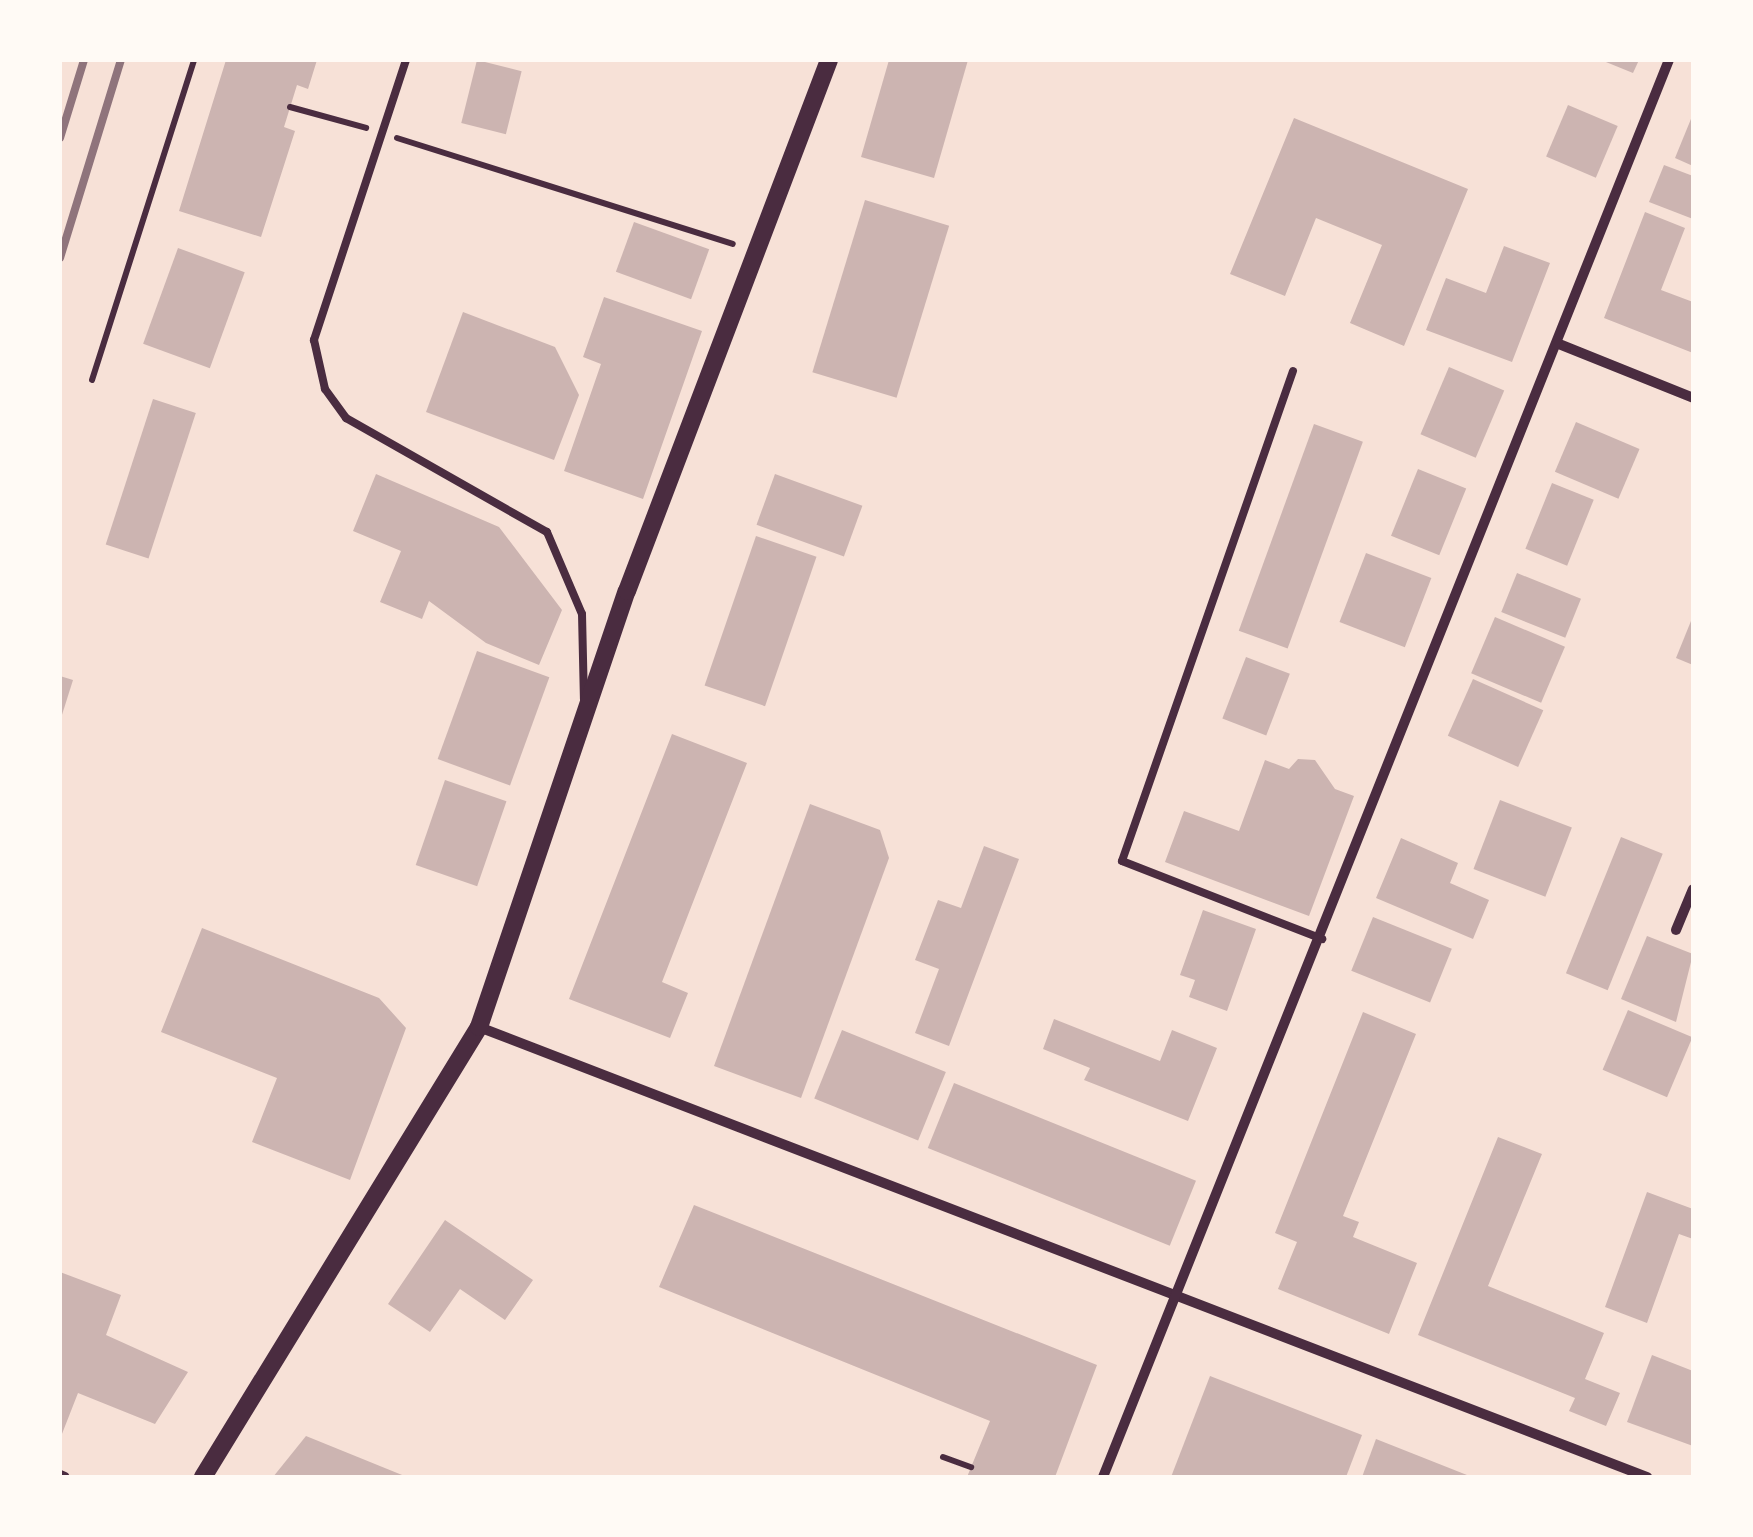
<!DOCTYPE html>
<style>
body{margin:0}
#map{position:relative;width:1753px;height:1537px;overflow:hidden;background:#f7e1d7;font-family:"DM Sans",sans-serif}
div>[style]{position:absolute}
.building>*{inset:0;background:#ccb4b1;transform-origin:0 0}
.path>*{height:6px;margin:-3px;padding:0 3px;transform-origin:3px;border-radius:3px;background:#4a2c40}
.service>*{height:8px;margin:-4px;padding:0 4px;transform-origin:4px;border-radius:4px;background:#4a2c40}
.minor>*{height:10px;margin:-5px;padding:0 5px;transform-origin:5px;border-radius:5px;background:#4a2c40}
.tertiary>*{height:18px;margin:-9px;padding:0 9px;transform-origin:9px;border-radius:9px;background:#4a2c40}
.rail>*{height:8px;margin:-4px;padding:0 4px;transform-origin:4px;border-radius:4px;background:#8f747c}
span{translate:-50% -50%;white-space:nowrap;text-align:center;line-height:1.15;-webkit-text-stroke:9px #fffaf5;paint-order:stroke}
.frame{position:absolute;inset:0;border:62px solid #fffaf5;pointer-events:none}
</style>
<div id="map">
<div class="building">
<i style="clip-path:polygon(226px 60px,317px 60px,308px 89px,297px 85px,284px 127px,295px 131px,261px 237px,179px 211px)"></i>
<i style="left:477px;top:60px;width:46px;height:65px;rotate:14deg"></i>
<i style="clip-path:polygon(889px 60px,968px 60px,934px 178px,861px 157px)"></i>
<i style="clip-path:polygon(1601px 60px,1639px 60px,1633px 73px)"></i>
<i style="left:1568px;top:105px;width:54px;height:56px;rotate:23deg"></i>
<i style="clip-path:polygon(1693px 114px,1693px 166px,1675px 158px)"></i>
<i style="clip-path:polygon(1294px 118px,1468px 189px,1404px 346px,1350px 323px,1382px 245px,1316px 218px,1285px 296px,1230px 274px)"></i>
<i style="clip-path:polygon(1664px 165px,1693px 176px,1693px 219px,1649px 202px)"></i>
<i style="left:865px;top:200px;width:88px;height:180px;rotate:17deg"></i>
<i style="clip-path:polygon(1645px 212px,1685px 228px,1661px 290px,1693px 302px,1693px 353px,1604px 318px)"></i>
<i style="left:634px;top:222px;width:80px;height:53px;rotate:20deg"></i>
<i style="clip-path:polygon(1504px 246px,1550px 263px,1512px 362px,1426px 330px,1446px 278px,1486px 293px)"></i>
<i style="left:178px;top:248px;width:71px;height:102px;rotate:20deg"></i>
<i style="clip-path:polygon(604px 297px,702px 331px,643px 499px,564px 471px,601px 364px,583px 357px)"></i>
<i style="clip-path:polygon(463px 312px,555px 347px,579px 395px,554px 460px,426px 412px)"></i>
<i style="left:1449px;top:367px;width:60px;height:73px;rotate:23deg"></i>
<i style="left:153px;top:399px;width:45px;height:153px;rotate:18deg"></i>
<i style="left:1576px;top:422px;width:69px;height:54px;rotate:23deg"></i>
<i style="left:1314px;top:424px;width:52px;height:220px;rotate:20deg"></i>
<i style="left:1418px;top:469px;width:52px;height:72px;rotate:22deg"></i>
<i style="clip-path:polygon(376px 474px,499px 527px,562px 610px,539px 665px,486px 643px,429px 601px,422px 619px,380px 602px,401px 551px,353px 531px)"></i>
<i style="left:775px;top:474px;width:93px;height:54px;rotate:20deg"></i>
<i style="left:1552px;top:483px;width:45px;height:71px;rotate:22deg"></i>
<i style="left:756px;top:536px;width:64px;height:158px;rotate:19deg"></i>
<i style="left:1366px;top:553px;width:70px;height:74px;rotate:21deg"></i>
<i style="left:1517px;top:573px;width:69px;height:42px;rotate:22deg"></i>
<i style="clip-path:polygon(1693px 616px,1693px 665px,1676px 658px)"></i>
<i style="left:1495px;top:617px;width:76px;height:61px;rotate:23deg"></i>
<i style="left:477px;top:651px;width:77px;height:115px;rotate:20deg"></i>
<i style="left:1246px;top:657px;width:47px;height:66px;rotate:21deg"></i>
<i style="clip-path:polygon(60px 676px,73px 680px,61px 718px,60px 718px)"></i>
<i style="left:1473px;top:679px;width:77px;height:62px;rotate:24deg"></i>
<i style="clip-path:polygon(672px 734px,747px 763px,662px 982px,688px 993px,670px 1038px,569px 999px)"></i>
<i style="clip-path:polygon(1298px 759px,1315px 760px,1335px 789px,1354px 796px,1309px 916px,1165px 862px,1184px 811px,1239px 831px,1265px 760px,1289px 769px)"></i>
<i style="left:445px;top:780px;width:65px;height:90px;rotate:19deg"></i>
<i style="left:1500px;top:800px;width:77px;height:74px;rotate:21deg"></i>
<i style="clip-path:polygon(810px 804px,880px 830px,889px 858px,801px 1098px,714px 1066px)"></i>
<i style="left:1621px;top:837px;width:45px;height:147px;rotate:22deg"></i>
<i style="clip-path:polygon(1401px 838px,1458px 863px,1450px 883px,1489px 900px,1473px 939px,1376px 898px)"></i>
<i style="clip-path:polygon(984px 846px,1019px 859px,949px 1046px,915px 1033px,939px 969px,915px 960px,938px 900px,961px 908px)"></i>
<i style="clip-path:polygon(1203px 910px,1256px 929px,1227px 1011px,1189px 997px,1195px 980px,1180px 975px)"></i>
<i style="left:1373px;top:917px;width:85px;height:58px;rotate:22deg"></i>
<i style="clip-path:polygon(202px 928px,379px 998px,406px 1028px,350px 1180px,252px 1142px,277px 1078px,161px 1032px)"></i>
<i style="clip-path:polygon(1647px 936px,1693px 954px,1676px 1022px,1621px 999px)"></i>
<i style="left:1628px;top:1010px;width:70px;height:65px;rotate:23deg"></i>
<i style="clip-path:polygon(1363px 1012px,1416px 1034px,1343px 1216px,1359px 1222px,1353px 1237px,1417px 1263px,1389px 1334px,1278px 1289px,1297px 1242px,1275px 1233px)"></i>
<i style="clip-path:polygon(1054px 1019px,1160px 1061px,1172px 1030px,1217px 1048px,1188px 1121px,1084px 1080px,1090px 1068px,1043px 1049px)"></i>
<i style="left:842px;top:1030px;width:112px;height:74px;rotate:22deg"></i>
<i style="left:954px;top:1083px;width:261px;height:70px;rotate:22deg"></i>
<i style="clip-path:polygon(1498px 1137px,1542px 1154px,1488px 1286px,1604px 1333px,1585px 1379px,1620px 1393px,1606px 1426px,1569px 1411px,1575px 1398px,1418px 1335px)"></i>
<i style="clip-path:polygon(1647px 1192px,1693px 1209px,1693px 1239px,1679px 1234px,1647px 1323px,1605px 1307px)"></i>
<i style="clip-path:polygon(694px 1205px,1097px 1365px,1055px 1477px,967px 1477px,990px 1421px,659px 1287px)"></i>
<i style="clip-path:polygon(445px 1220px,533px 1280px,505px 1320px,460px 1289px,430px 1332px,388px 1304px)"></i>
<i style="clip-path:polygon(60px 1272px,121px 1295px,106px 1335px,188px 1372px,155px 1424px,78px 1393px,60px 1439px)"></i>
<i style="clip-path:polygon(1652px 1355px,1693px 1371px,1693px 1446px,1627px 1422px)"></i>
<i style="clip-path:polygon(1210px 1376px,1362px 1435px,1346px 1477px,1171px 1477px)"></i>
<i style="clip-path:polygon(306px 1436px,407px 1477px,273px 1477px)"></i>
<i style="clip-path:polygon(1376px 1439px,1472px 1477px,1362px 1477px)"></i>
</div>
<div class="path">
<i style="left:290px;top:107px;width:79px;rotate:15.4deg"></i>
<i style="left:397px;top:138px;width:352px;rotate:17.5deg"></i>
<i style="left:92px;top:380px;width:336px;rotate:-72.3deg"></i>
<i style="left:943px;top:1457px;width:30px;rotate:20deg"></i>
</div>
<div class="service">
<i style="left:406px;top:60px;width:295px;rotate:108.2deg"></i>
<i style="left:314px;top:340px;width:50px;rotate:77.3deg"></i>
<i style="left:325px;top:389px;width:36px;rotate:54deg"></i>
<i style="left:346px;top:418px;width:231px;rotate:29.6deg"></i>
<i style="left:547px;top:532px;width:89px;rotate:66.9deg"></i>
<i style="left:582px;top:614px;width:85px;rotate:88.7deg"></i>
<i style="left:1293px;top:371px;width:519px;rotate:109.24deg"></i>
<i style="left:1122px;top:861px;width:215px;rotate:21.3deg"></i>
</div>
<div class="minor">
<i style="left:1559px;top:344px;width:144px;rotate:21.9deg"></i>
<i style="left:1676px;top:930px;width:44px;rotate:-67.5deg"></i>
<i style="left:479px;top:1027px;width:1252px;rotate:21.07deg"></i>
<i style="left:60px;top:1475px;width:5px;rotate:22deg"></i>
<i style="left:1103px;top:1477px;width:1526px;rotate:-68.23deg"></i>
</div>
<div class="tertiary">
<i style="left:203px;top:1477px;width:528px;rotate:-58.48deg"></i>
<i style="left:479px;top:1027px;width:460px;rotate:-71.3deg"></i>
<i style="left:627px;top:591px;width:568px;rotate:-69.17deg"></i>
</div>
<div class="rail">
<i style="left:60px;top:138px;width:82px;rotate:-72.9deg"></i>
<i style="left:60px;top:258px;width:207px;rotate:-72.9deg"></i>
</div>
<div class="frame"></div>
</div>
